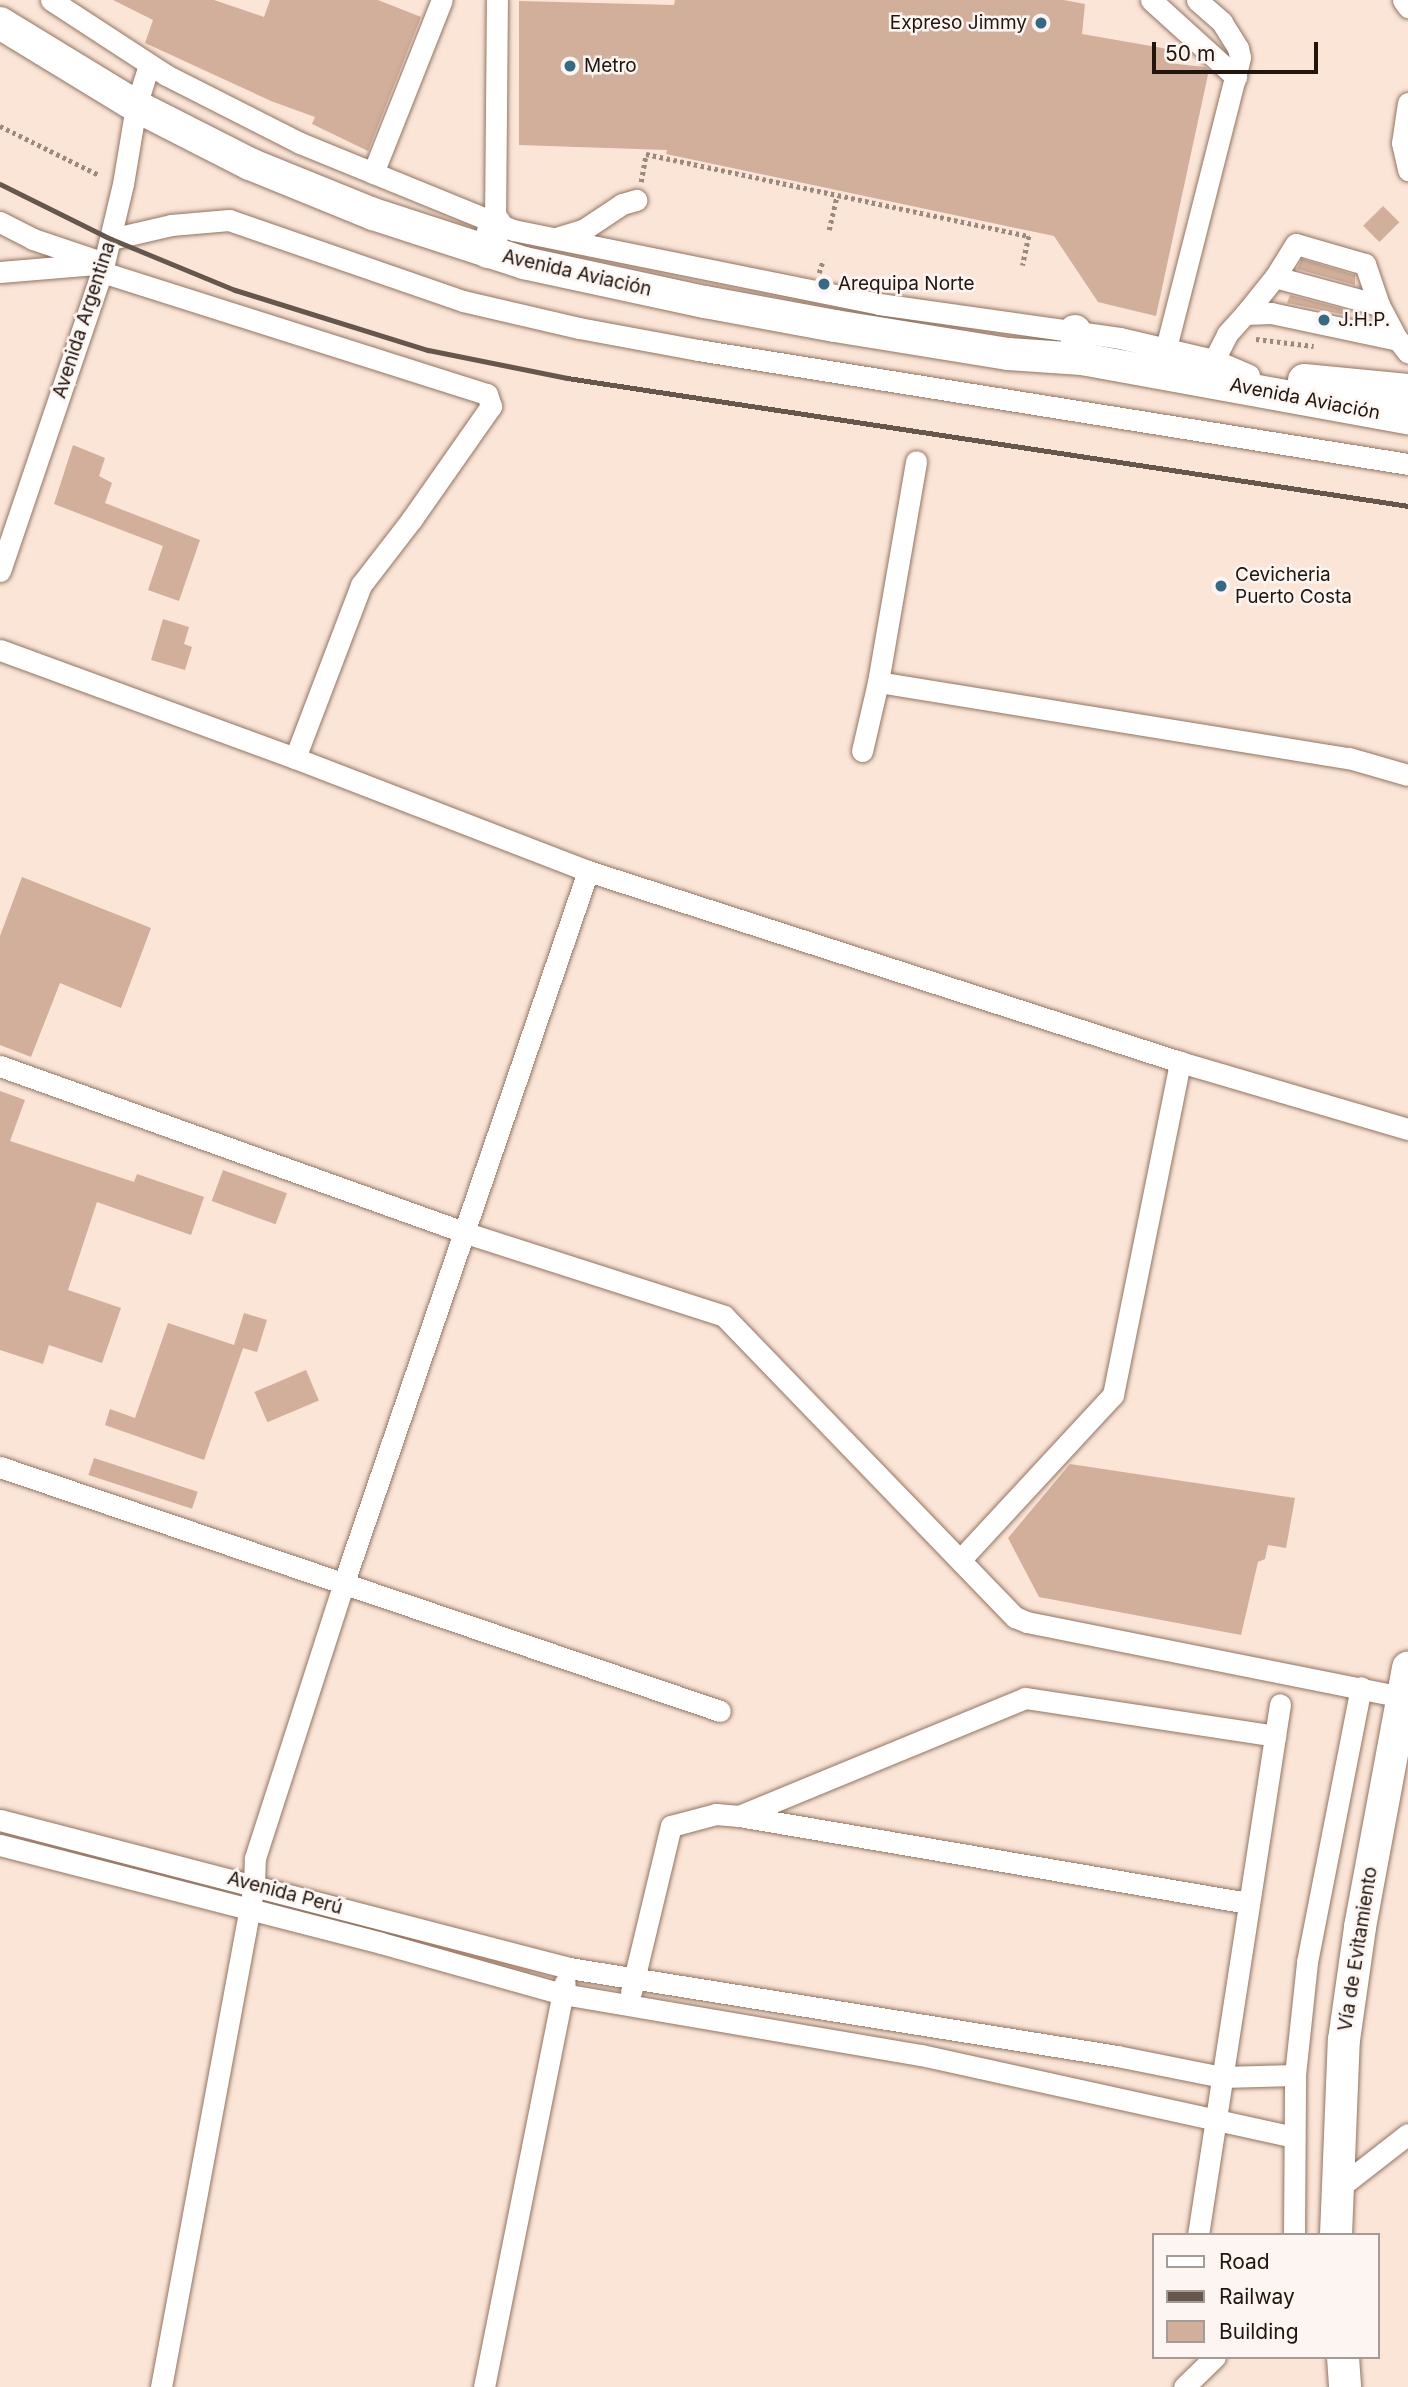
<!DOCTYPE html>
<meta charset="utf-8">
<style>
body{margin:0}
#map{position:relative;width:1408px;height:2387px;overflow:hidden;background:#fae5d7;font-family:Inter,sans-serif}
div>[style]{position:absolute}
.green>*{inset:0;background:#fac9aa;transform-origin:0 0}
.building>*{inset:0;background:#d1af9a;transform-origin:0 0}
.path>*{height:4.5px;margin-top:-2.25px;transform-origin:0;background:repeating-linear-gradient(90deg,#9a897e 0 3.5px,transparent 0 7px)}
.roads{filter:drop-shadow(0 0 2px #947460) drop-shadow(0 0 2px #947460)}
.minor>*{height:21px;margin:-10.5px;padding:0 10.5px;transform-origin:10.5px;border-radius:10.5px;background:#fff}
.highway>*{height:32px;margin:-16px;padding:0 16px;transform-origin:16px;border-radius:16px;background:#fff}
.rail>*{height:5px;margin:-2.5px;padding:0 2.5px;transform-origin:2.5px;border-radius:2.5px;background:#66574d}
.dots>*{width:19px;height:19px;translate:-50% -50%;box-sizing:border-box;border:4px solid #fcf5f1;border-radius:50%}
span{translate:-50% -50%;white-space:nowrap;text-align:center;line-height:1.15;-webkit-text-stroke:5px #fcf5f1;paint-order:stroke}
.poi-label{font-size:19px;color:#21150d}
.right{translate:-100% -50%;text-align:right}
.left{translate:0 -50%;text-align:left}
.street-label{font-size:19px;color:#21150d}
.legend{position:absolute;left:1152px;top:2233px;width:228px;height:126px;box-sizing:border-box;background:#fcf5f1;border:2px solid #a49b96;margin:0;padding:9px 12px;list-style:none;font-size:21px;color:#21150d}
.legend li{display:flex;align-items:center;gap:14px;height:35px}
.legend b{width:35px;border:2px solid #a49b96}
.scale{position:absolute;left:1152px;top:42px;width:166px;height:32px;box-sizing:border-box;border:4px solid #21150d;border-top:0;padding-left:9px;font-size:21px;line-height:24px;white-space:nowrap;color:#21150d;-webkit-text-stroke:5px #fcf5f1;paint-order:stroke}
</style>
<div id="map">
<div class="green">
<i style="left:79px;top:1848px;width:152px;height:6px;rotate:14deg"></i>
<i style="left:319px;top:1912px;width:219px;height:6px;rotate:15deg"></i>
</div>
<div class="building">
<i style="clip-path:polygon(113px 0,214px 0,264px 17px,270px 0,378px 0,421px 17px,368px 151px,312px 124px,315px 117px,271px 101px,145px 43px,153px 20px)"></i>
<i style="clip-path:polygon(675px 0,1064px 0,1085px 4px,1082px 34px,1168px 49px,1168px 63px,1205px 67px,1209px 70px,1156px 316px,1098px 302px,1054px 236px,666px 154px,667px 150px,519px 145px,519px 1px,674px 5px)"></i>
<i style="left:1383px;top:206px;width:23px;height:28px;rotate:45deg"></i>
<i style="clip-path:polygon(1302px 259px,1355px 275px,1355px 285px,1297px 269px)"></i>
<i style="clip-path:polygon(1290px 295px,1347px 310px,1346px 315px,1287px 303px)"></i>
<i style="clip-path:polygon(73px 445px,105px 458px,99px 476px,112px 483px,105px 503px,200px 540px,179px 601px,148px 590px,163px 546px,54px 504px)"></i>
<i style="clip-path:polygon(163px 619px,189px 627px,184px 644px,192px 647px,185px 670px,151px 660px)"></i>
<i style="clip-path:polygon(22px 877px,151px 928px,121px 1008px,60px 983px,31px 1057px,0 1045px,0 936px)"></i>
<i style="clip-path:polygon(0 1091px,25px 1100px,10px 1141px,134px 1182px,137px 1174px,204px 1197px,191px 1235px,97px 1202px,68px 1290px,121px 1308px,102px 1363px,49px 1345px,43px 1364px,0 1350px)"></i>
<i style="left:223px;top:1170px;width:68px;height:33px;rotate:20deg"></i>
<i style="clip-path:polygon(244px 1313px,267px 1320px,257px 1352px,243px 1348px,204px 1460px,105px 1425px,110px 1409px,135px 1418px,168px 1323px,234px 1345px)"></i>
<i style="left:306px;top:1370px;width:33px;height:56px;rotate:67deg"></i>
<i style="left:94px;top:1458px;width:109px;height:18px;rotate:18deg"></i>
<i style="clip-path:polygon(1070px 1464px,1295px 1498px,1286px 1548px,1268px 1545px,1265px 1559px,1258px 1562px,1241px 1635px,1039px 1597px,1008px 1538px)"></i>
</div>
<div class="path">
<i style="left:0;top:126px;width:110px;rotate:26.3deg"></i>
<i style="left:641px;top:182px;width:28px;rotate:-80deg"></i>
<i style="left:646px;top:154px;width:392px;rotate:12.1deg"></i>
<i style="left:1029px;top:236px;width:30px;rotate:102deg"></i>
<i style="left:829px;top:230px;width:35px;rotate:-77deg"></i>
<i style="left:819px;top:273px;width:14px;rotate:-73deg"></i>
<i style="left:1256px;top:339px;width:58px;rotate:6.9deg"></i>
</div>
<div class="roads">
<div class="minor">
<i style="left:51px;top:0;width:137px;rotate:33.1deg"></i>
<i style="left:166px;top:75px;width:150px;rotate:26.9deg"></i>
<i style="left:300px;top:143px;width:230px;rotate:22.2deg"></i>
<i style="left:513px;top:230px;width:373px;rotate:11.4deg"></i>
<i style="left:879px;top:304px;width:243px;rotate:8deg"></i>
<i style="left:1120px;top:338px;width:97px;rotate:13.2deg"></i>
<i style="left:1214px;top:360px;width:38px;rotate:23deg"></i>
<i style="left:1151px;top:0;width:115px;rotate:42.2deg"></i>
<i style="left:1403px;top:0;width:9px;rotate:54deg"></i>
<i style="left:1408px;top:103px;width:40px;rotate:98.5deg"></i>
<i style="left:1402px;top:143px;width:28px;rotate:77deg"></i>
<i style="left:373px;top:173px;width:186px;rotate:-68.3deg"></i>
<i style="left:0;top:222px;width:37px;rotate:27deg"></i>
<i style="left:33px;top:239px;width:75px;rotate:18.7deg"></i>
<i style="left:495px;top:224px;width:224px;rotate:-89.5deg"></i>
<i style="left:556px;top:238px;width:28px;rotate:-17deg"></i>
<i style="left:583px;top:230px;width:47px;rotate:-33.7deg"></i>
<i style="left:622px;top:204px;width:15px;rotate:-16deg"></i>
<i style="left:111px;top:239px;width:62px;rotate:-13.1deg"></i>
<i style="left:171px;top:225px;width:58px;rotate:-4.9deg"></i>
<i style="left:229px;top:220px;width:248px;rotate:19.1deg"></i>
<i style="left:463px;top:301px;width:119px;rotate:13.1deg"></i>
<i style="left:579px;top:328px;width:121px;rotate:10.5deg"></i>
<i style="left:698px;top:350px;width:719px;rotate:9.12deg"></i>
<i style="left:0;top:272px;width:96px;rotate:-4.8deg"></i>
<i style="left:102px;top:272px;width:404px;rotate:17.6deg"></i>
<i style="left:487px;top:394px;width:13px;rotate:72deg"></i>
<i style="left:491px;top:406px;width:138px;rotate:125deg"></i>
<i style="left:412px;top:519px;width:83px;rotate:127.7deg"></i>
<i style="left:361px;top:585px;width:185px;rotate:110.9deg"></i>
<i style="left:1275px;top:277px;width:39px;rotate:-58deg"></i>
<i style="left:1296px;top:244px;width:72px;rotate:16.2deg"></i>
<i style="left:1365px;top:264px;width:43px;rotate:71.1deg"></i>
<i style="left:1245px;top:314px;width:48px;rotate:-51deg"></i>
<i style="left:1275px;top:277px;width:108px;rotate:15.1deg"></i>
<i style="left:1379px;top:305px;width:40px;rotate:62deg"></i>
<i style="left:1166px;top:348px;width:300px;rotate:-75.7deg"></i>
<i style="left:1240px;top:57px;width:9px;rotate:-103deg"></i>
<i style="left:1238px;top:48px;width:31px;rotate:-122deg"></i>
<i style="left:1222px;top:22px;width:33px;rotate:-139deg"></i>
<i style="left:1214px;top:360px;width:29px;rotate:-63deg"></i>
<i style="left:1227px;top:334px;width:27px;rotate:-48deg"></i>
<i style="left:1245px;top:314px;width:26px;rotate:-2deg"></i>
<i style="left:1271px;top:313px;width:130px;rotate:12deg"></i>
<i style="left:1398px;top:340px;width:16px;rotate:52deg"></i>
<i style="left:0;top:571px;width:316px;rotate:-71.2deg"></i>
<i style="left:102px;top:272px;width:90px;rotate:-76.6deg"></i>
<i style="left:123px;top:184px;width:79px;rotate:-80.5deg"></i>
<i style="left:136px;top:106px;width:43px;rotate:-72.4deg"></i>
<i style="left:0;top:650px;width:314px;rotate:20.1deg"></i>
<i style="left:295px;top:758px;width:314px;rotate:21.1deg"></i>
<i style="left:588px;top:871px;width:622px;rotate:17.88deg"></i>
<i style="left:1180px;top:1062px;width:238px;rotate:16.4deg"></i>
<i style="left:878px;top:682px;width:477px;rotate:9.2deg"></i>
<i style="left:1349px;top:758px;width:61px;rotate:16.1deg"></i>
<i style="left:862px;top:751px;width:71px;rotate:-76.9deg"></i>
<i style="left:878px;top:682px;width:224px;rotate:-80.2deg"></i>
<i style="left:0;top:1066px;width:495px;rotate:19.7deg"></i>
<i style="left:466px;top:1233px;width:271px;rotate:17.8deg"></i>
<i style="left:724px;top:1316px;width:419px;rotate:46deg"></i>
<i style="left:1015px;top:1617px;width:13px;rotate:23deg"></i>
<i style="left:1027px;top:1622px;width:381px;rotate:11.3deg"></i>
<i style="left:0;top:1467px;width:760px;rotate:18.72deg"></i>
<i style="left:961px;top:1559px;width:224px;rotate:-47.2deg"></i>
<i style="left:1113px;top:1395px;width:340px;rotate:-78.6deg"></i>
<i style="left:739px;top:1816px;width:516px;rotate:9.7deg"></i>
<i style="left:0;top:1820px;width:588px;rotate:14.58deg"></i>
<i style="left:569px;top:1968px;width:555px;rotate:9.12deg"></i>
<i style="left:1117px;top:2056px;width:107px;rotate:11.3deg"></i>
<i style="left:1222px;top:2077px;width:73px;rotate:-1.6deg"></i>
<i style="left:0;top:1845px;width:393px;rotate:14.4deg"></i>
<i style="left:381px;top:1943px;width:189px;rotate:15.7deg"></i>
<i style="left:563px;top:1994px;width:363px;rotate:9.7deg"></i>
<i style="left:921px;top:2055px;width:382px;rotate:12.4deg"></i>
<i style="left:631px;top:1992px;width:171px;rotate:-76.5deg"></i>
<i style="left:671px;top:1826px;width:47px;rotate:-14.9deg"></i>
<i style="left:716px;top:1814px;width:23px;rotate:5deg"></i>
<i style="left:739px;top:1816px;width:309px;rotate:-22.4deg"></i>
<i style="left:1025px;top:1698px;width:253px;rotate:8.6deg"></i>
<i style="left:1336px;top:2190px;width:91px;rotate:-37.9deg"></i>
<i style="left:1198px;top:2235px;width:537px;rotate:-81.22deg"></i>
<i style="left:1294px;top:2235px;width:160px;rotate:-89.6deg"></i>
<i style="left:1295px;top:2075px;width:114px;rotate:-83.9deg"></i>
<i style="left:1307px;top:1962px;width:280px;rotate:-78.9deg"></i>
<i style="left:161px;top:2387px;width:511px;rotate:-79.5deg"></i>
<i style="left:254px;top:1885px;width:27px;rotate:-88deg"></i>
<i style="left:255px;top:1858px;width:287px;rotate:-72.1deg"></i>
<i style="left:343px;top:1585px;width:755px;rotate:-71.06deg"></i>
<i style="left:484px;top:2387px;width:412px;rotate:-78.7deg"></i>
<i style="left:1184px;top:2387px;width:43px;rotate:-44.1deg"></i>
</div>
<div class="highway">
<i style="left:0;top:23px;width:159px;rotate:31.4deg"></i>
<i style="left:136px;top:106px;width:128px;rotate:27deg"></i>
<i style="left:250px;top:164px;width:133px;rotate:22.1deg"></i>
<i style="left:373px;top:214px;width:159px;rotate:18deg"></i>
<i style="left:524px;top:263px;width:185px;rotate:12.2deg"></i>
<i style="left:705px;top:302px;width:132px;rotate:10.5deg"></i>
<i style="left:835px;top:326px;width:175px;rotate:9.2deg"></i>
<i style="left:1008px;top:354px;width:74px;rotate:3.9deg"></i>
<i style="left:1082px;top:359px;width:331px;rotate:10.3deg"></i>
<i style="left:488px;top:252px;width:29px;rotate:-76deg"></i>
<i style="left:1075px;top:331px;width:29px;rotate:76deg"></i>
<i style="left:1304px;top:380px;width:104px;rotate:5.5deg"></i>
<i style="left:1336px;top:2235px;width:195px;rotate:-87.7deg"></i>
<i style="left:1344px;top:2040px;width:114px;rotate:-81.9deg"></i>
<i style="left:1360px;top:1927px;width:264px;rotate:-79.5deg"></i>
<i style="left:1343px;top:2357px;width:30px;rotate:86deg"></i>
</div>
</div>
<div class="rail">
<i style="left:0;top:184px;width:124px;rotate:26.4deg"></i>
<i style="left:111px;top:239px;width:134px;rotate:22.4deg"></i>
<i style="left:235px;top:290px;width:202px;rotate:17.3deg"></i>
<i style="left:428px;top:350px;width:142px;rotate:11.4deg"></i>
<i style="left:567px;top:378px;width:851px;rotate:8.65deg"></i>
</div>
<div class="dots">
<i style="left:1041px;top:23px;background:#356a86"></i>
<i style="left:570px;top:66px;background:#356a86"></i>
<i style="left:824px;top:284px;background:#356a86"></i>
<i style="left:1324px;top:320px;background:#356a86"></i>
<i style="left:1221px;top:586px;background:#356a86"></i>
</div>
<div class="poi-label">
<span class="right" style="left:1027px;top:23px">Expreso Jimmy</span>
<span class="left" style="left:584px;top:66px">Metro</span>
<span class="left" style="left:838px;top:284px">Arequipa Norte</span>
<span class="left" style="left:1338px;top:320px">J.H.P.</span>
<span class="left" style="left:1235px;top:586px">Cevicheria<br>Puerto Costa</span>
</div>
<div class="street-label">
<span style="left:577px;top:273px;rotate:13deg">Avenida Aviación</span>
<span style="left:84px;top:320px;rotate:-72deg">Avenida Argentina</span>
<span style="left:1305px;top:399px;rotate:11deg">Avenida Aviación</span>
<span style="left:285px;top:1893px;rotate:15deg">Avenida Perú</span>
<span style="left:1358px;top:1949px;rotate:-81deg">Vía de Evitamiento</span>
</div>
<ul class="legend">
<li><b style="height:9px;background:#fff"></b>Road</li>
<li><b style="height:9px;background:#66574d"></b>Railway</li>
<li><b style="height:19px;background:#d1af9a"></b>Building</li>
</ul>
<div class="scale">50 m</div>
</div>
